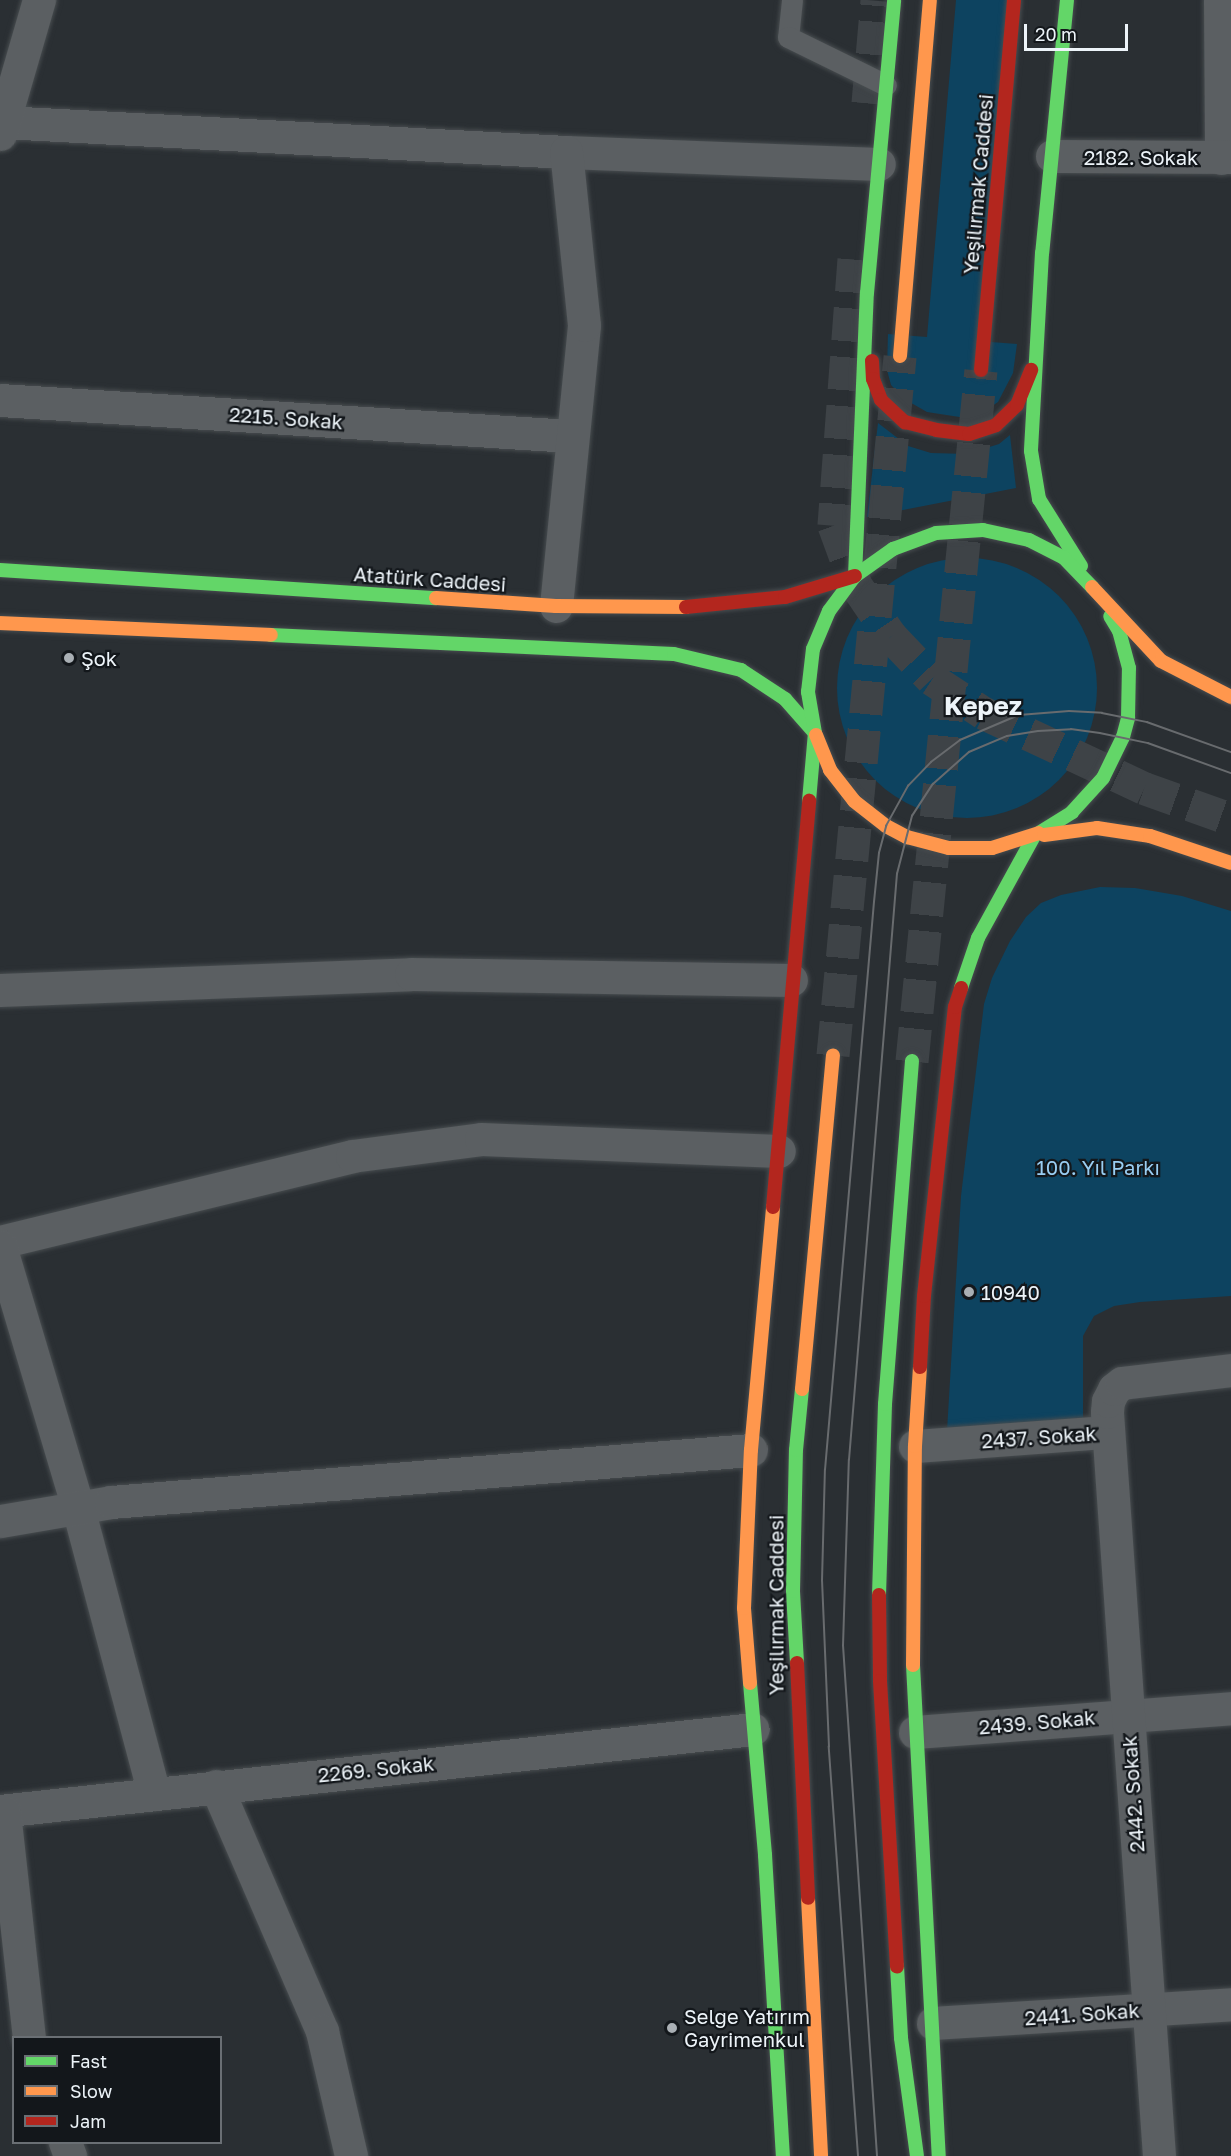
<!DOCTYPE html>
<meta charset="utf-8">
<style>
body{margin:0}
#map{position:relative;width:1231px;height:2156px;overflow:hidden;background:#2a2f33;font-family:"Golos Text",sans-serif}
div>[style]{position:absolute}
.green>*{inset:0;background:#0d4360}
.round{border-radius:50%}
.primary-tunnel>*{height:33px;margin-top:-16.5px;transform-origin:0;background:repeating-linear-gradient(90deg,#3e4347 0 33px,transparent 0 49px)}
.roads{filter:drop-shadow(0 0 2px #474c4f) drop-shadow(0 0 2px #474c4f)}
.lane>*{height:21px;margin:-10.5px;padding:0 10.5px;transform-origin:10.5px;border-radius:10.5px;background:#5b5f62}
.street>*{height:33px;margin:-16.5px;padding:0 16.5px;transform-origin:16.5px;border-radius:16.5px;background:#5b5f62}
.fast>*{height:14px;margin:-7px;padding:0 7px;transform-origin:7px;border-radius:7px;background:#63d668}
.slow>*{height:14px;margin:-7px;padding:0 7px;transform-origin:7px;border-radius:7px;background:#ff974d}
.jam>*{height:14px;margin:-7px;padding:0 7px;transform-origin:7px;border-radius:7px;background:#b3261e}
.tram>*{height:1.5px;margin:-0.75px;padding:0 0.75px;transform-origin:0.75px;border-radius:0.75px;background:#686b6e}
.dots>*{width:16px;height:16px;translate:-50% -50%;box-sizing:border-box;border:3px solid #13171b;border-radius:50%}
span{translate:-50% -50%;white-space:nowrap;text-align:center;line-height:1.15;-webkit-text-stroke:4.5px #13171b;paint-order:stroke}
.street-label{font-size:20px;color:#edf4f9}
.poi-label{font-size:20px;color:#edf4f9}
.left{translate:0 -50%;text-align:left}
.park-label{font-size:20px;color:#99cef3}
.district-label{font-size:26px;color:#edf4f9;font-weight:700}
.legend{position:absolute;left:12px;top:2036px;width:210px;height:108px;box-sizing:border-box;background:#13171b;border:2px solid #6a6f74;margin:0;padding:8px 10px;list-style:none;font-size:18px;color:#edf4f9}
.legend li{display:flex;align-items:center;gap:12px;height:30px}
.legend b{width:30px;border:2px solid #6a6f74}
.scale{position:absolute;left:1024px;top:24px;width:104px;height:27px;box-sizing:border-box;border:3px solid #edf4f9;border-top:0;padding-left:8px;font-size:18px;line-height:21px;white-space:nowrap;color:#edf4f9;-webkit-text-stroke:4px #13171b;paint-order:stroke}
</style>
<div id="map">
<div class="green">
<i style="clip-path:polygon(956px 0,1009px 0,978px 341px,1017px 344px,1013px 373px,998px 402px,977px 416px,966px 418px,927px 412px,906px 400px,891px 385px,887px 370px,888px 334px,927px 337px)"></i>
<i style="clip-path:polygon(878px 423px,908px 446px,931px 453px,967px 454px,999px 444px,1010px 435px,1016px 488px,867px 517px)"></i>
<i class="round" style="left:837px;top:558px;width:260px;height:260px"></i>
<i style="clip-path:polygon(1100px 887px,1135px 888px,1182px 896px,1231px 911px,1231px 1296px,1140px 1302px,1114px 1306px,1094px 1316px,1083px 1336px,1083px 1424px,947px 1431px,961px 1196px,984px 1004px,992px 978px,1010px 941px,1026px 917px,1041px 903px,1061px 895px)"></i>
</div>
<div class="primary-tunnel">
<i style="left:868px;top:103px;width:103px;rotate:-85deg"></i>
<i style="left:854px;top:259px;width:267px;rotate:94.3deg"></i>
<i style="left:834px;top:525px;width:64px;rotate:69.9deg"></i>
<i style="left:856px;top:585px;width:62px;rotate:55.5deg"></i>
<i style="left:891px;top:636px;width:59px;rotate:46.4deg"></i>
<i style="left:932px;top:679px;width:62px;rotate:33.2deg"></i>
<i style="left:984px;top:713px;width:177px;rotate:25.1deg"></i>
<i style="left:1144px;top:788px;width:92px;rotate:19.6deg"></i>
<i style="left:833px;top:1055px;width:702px;rotate:-84.52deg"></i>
<i style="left:912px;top:1061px;width:694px;rotate:-84.3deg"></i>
</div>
<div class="roads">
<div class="lane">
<i style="left:792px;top:0;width:37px;rotate:96deg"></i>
<i style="left:788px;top:37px;width:109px;rotate:26.1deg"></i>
</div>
<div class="street">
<i style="left:1220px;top:0;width:158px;rotate:89.6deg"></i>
<i style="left:3px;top:122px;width:564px;rotate:3.05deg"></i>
<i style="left:566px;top:152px;width:313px;rotate:2.2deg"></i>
<i style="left:0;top:134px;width:140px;rotate:-73.8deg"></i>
<i style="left:1052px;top:156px;width:179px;rotate:0.3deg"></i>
<i style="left:0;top:400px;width:572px;rotate:3.61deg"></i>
<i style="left:556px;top:606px;width:282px;rotate:-84.3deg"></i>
<i style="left:584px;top:325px;width:174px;rotate:-95.9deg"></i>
<i style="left:0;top:990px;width:411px;rotate:-2.2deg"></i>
<i style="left:411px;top:974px;width:380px;rotate:0.9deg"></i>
<i style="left:0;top:1242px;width:362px;rotate:-13.7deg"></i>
<i style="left:352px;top:1156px;width:130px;rotate:-7.5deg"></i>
<i style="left:481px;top:1139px;width:298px;rotate:2.3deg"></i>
<i style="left:0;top:1246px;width:273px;rotate:73.4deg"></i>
<i style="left:78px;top:1508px;width:296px;rotate:75.1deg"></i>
<i style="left:915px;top:1446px;width:193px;rotate:-4.2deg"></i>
<i style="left:0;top:1521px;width:113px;rotate:-9.7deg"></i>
<i style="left:111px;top:1502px;width:642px;rotate:-4.65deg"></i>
<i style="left:915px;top:1732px;width:317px;rotate:-4.3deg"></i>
<i style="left:216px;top:1786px;width:267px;rotate:66.6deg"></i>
<i style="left:322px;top:2031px;width:128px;rotate:76.9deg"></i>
<i style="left:0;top:1811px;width:757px;rotate:-6.21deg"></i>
<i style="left:4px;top:1812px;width:227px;rotate:83.7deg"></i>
<i style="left:933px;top:2023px;width:299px;rotate:-3.6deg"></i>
<i style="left:65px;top:2142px;width:15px;rotate:70deg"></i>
<i style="left:1159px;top:2156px;width:746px;rotate:-94deg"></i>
<i style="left:1107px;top:1412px;width:11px;rotate:-85deg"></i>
<i style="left:1108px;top:1401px;width:13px;rotate:-63deg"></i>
<i style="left:1114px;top:1389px;width:10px;rotate:-37deg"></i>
<i style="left:1122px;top:1383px;width:110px;rotate:-6.8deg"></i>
</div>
<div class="fast">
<i style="left:1067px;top:0;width:254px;rotate:95.6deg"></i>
<i style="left:1042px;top:253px;width:198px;rotate:93.2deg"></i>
<i style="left:1031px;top:451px;width:49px;rotate:80.5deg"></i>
<i style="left:1039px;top:499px;width:79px;rotate:57.9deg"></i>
<i style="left:0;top:570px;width:437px;rotate:3.7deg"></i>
<i style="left:855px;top:576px;width:283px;rotate:-87.6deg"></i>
<i style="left:867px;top:293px;width:294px;rotate:-84.7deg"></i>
<i style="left:271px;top:635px;width:403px;rotate:2.7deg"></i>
<i style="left:674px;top:654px;width:69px;rotate:13.4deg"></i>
<i style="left:741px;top:670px;width:53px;rotate:33.4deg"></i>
<i style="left:785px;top:699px;width:45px;rotate:48.6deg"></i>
<i style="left:809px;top:801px;width:68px;rotate:-85deg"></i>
<i style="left:815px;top:733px;width:42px;rotate:-99.7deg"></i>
<i style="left:808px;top:692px;width:43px;rotate:-83.4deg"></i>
<i style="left:813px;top:649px;width:41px;rotate:-67.2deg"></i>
<i style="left:829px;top:611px;width:44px;rotate:-53.4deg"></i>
<i style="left:855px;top:576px;width:47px;rotate:-35.4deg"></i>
<i style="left:893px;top:549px;width:46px;rotate:-20.4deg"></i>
<i style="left:936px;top:533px;width:47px;rotate:-3.7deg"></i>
<i style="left:983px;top:530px;width:47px;rotate:12.3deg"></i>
<i style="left:1029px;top:540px;width:38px;rotate:27deg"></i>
<i style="left:1063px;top:557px;width:42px;rotate:46deg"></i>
<i style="left:1039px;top:833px;width:39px;rotate:-32deg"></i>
<i style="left:1072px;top:812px;width:46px;rotate:-47.6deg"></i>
<i style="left:1103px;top:778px;width:46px;rotate:-64deg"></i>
<i style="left:1123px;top:737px;width:20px;rotate:-75deg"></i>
<i style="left:1128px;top:718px;width:50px;rotate:-88.9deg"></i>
<i style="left:1129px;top:668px;width:38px;rotate:-105deg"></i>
<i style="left:1119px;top:631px;width:17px;rotate:-121deg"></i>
<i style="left:961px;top:988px;width:53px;rotate:-71.2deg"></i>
<i style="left:978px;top:938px;width:116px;rotate:-61.2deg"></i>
<i style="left:879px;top:1595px;width:191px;rotate:-88.2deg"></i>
<i style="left:885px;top:1404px;width:344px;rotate:-85.5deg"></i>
<i style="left:797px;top:1663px;width:72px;rotate:-93.2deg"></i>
<i style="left:793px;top:1591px;width:141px;rotate:-88.8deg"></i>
<i style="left:796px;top:1450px;width:61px;rotate:-84.4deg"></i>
<i style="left:913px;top:1665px;width:492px;rotate:87deg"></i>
<i style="left:750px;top:1683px;width:173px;rotate:85deg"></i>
<i style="left:765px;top:1855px;width:302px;rotate:86.6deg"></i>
<i style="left:897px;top:1966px;width:72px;rotate:86.8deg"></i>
<i style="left:901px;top:2038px;width:119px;rotate:82.3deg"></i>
</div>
<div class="slow">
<i style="left:900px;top:356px;width:357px;rotate:-85.2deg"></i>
<i style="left:1092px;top:587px;width:101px;rotate:47deg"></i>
<i style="left:1161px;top:661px;width:79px;rotate:27.2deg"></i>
<i style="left:436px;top:598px;width:120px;rotate:3.8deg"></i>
<i style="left:556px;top:606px;width:130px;rotate:0.4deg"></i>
<i style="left:0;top:623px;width:271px;rotate:2.5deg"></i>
<i style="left:816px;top:735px;width:38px;rotate:68deg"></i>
<i style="left:830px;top:770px;width:39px;rotate:52deg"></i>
<i style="left:854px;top:801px;width:41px;rotate:38deg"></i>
<i style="left:886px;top:826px;width:24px;rotate:28deg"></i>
<i style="left:907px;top:837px;width:43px;rotate:14.7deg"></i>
<i style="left:949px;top:848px;width:43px"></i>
<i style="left:992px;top:848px;width:49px;rotate:-17.7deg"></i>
<i style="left:1044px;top:835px;width:53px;rotate:-7.5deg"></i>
<i style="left:1097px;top:828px;width:54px;rotate:8.6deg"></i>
<i style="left:1150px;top:836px;width:85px;rotate:18.4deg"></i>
<i style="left:802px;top:1389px;width:335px;rotate:-84.7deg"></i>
<i style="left:913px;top:1665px;width:219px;rotate:-89.5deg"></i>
<i style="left:915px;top:1446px;width:79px;rotate:-86.4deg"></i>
<i style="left:750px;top:1683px;width:75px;rotate:-94.6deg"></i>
<i style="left:744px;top:1608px;width:158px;rotate:-87.5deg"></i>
<i style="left:751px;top:1450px;width:244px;rotate:-84.8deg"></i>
<i style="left:808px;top:1898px;width:258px;rotate:87.1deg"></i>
</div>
<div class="jam">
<i style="left:872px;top:361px;width:18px;rotate:87deg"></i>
<i style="left:873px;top:379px;width:22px;rotate:69deg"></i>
<i style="left:881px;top:400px;width:33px;rotate:43deg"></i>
<i style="left:905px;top:422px;width:32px;rotate:14deg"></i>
<i style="left:936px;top:430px;width:33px;rotate:7deg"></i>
<i style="left:969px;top:434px;width:28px;rotate:-18deg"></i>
<i style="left:996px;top:425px;width:29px;rotate:-44deg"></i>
<i style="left:1017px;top:405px;width:38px;rotate:-68deg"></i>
<i style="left:981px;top:370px;width:371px;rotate:-84.9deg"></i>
<i style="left:686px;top:607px;width:100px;rotate:-5.8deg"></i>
<i style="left:785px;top:597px;width:73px;rotate:-16.7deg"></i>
<i style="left:773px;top:1207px;width:408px;rotate:-84.9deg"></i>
<i style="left:920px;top:1367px;width:71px;rotate:-86.8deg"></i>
<i style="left:924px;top:1296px;width:291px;rotate:-83.9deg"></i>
<i style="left:955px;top:1007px;width:20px;rotate:-72deg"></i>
<i style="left:879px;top:1595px;width:86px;rotate:89.3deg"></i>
<i style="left:880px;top:1681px;width:286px;rotate:86.6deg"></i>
<i style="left:797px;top:1663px;width:235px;rotate:87.3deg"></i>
</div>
</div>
<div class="tram">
<i style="left:858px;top:2156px;width:410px;rotate:-94.1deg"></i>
<i style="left:829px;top:1747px;width:166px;rotate:-92.4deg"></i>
<i style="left:822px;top:1581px;width:111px;rotate:-88.5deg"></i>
<i style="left:825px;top:1470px;width:570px;rotate:-85.07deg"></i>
<i style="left:874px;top:902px;width:49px;rotate:-84.2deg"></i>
<i style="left:879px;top:853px;width:28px;rotate:-75deg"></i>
<i style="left:886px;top:826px;width:46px;rotate:-61.2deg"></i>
<i style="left:908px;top:786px;width:33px;rotate:-46deg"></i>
<i style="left:931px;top:762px;width:36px;rotate:-37deg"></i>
<i style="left:960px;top:740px;width:64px;rotate:-23deg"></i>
<i style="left:1019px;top:715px;width:50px;rotate:-4.6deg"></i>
<i style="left:1069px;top:711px;width:33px;rotate:3deg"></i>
<i style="left:1102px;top:713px;width:46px;rotate:11.3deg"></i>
<i style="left:1147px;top:722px;width:89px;rotate:19.7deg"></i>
<i style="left:877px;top:2156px;width:511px;rotate:-93.81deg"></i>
<i style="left:843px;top:1646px;width:186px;rotate:-88.2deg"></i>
<i style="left:849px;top:1460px;width:588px;rotate:-85.32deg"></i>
<i style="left:897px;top:874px;width:60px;rotate:-75.5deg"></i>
<i style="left:912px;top:816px;width:38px;rotate:-57deg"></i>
<i style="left:933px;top:784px;width:48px;rotate:-41.6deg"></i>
<i style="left:969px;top:752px;width:41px;rotate:-22.8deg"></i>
<i style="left:1007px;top:736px;width:31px;rotate:-9deg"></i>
<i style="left:1038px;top:731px;width:33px;rotate:-3deg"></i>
<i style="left:1071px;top:729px;width:29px;rotate:8deg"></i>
<i style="left:1100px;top:733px;width:49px;rotate:11.8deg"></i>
<i style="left:1148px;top:743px;width:88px;rotate:19.9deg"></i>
</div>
<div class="dots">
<i style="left:69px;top:658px;background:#a9afb4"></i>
<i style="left:969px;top:1292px;background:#a9afb4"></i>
<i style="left:672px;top:2028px;background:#a9afb4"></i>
</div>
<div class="street-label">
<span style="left:1141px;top:157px">2182. Sokak</span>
<span style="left:978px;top:184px;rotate:-85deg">Yeşilırmak Caddesi</span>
<span style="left:286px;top:418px;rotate:4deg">2215. Sokak</span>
<span style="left:430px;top:579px;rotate:4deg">Atatürk Caddesi</span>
<span style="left:1039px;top:1437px;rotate:-4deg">2437. Sokak</span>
<span style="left:776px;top:1605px;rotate:-90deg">Yeşilırmak Caddesi</span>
<span style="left:1037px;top:1722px;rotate:-5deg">2439. Sokak</span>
<span style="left:376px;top:1769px;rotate:-6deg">2269. Sokak</span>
<span style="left:1133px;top:1794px;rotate:-94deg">2442. Sokak</span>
<span style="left:1082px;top:2014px;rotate:-4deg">2441. Sokak</span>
</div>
<div class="poi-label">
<span class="left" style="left:81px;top:658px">Şok</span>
<span class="left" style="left:981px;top:1292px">10940</span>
<span class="left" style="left:684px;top:2028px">Selge Yatırım<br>Gayrimenkul</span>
</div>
<div class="park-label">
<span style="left:1098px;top:1167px">100. Yıl Parkı</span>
</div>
<div class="district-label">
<span style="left:983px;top:706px">Kepez</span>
</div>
<ul class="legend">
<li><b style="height:8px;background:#63d668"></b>Fast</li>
<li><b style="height:8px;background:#ff974d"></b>Slow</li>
<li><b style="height:8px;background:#b3261e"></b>Jam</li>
</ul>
<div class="scale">20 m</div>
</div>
